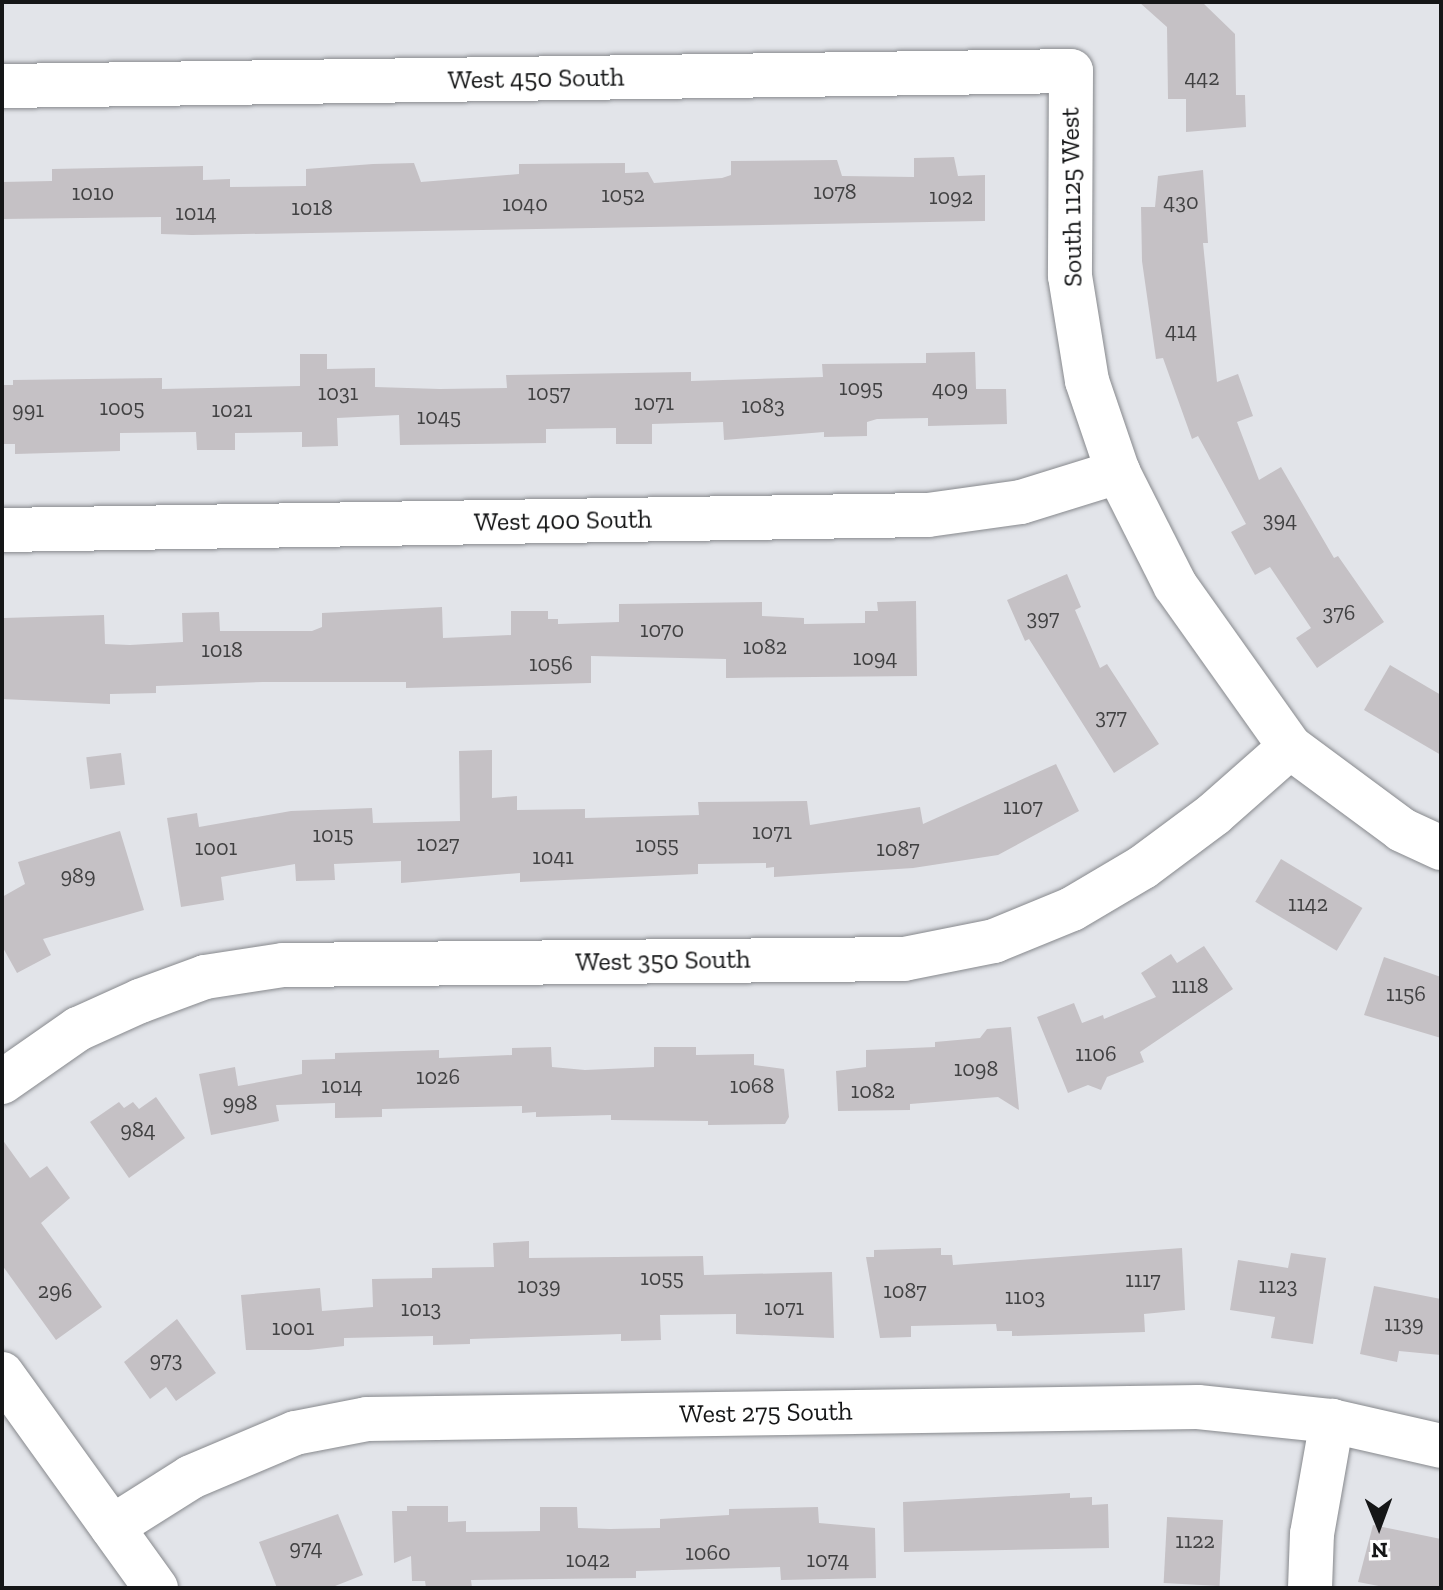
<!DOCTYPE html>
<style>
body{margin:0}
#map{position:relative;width:1443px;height:1590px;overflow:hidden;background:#e2e4e9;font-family:"Zilla Slab",serif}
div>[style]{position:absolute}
.building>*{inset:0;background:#c5c1c5;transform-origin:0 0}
.roads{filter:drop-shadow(0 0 2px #87898d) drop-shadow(0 0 2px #87898d)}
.minor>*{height:44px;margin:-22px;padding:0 22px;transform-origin:22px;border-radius:22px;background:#fff}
span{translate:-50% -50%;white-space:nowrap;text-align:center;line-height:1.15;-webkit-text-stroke:6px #fff;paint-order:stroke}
.number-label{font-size:22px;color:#414142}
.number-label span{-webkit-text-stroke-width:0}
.street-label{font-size:26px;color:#151617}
.frame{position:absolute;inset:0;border:4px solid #151617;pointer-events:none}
.north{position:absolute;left:1339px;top:1486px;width:80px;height:80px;-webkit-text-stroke:6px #fff;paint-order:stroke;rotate:179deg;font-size:22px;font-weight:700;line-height:32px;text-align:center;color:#151617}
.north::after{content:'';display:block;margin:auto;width:28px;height:36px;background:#151617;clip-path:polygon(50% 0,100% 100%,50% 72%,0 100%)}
</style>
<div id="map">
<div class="building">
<i style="clip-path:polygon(1139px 2px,1202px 2px,1235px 34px,1236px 95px,1245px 95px,1246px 127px,1186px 132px,1186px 99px,1168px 99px,1167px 27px)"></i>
<i style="clip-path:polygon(954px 157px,958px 176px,985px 175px,985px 221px,192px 235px,161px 234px,161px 217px,2px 219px,2px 182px,52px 181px,52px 169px,203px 166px,203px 180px,230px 179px,230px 187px,306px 186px,306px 169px,373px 164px,414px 163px,421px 182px,519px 174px,519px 164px,625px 163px,625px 173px,648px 172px,654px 183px,722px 178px,731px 175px,731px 161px,837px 160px,842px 176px,914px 177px,914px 158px)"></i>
<i style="clip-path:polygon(1203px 170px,1208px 243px,1203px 243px,1217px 382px,1238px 374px,1253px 416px,1237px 422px,1259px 480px,1281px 467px,1334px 558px,1338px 556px,1384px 622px,1317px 668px,1296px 638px,1311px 628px,1270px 567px,1255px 575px,1231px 532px,1246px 524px,1198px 436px,1192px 439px,1163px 358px,1156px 359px,1142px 261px,1141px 207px,1155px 207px,1158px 176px)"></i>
<i style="clip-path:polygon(975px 352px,976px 389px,1006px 389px,1007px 424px,928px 426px,928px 418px,877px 419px,867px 422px,867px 436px,824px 437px,824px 432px,724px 440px,723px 422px,652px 424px,652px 444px,616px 444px,616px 428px,546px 429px,546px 443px,400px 445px,399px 415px,337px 418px,338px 446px,302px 447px,302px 432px,235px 433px,235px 450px,197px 450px,196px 432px,120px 433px,120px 451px,15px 454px,15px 444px,4px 444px,2px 434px,2px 385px,13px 385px,13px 380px,162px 378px,162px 389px,300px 386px,300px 354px,327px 354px,327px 369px,375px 368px,375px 387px,440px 389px,507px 388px,506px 375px,691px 372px,691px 381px,823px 377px,822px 364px,926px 363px,926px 353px)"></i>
<i style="clip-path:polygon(1067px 574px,1081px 607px,1075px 610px,1100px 668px,1107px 664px,1159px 744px,1114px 773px,1029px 639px,1025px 641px,1007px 600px)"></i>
<i style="clip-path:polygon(916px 601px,917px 676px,726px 678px,726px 659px,591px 656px,591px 683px,406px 688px,406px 682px,263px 682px,156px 686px,156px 693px,110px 694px,110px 704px,2px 699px,4px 618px,104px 615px,105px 644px,130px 645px,183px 642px,182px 613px,219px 612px,220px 631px,312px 631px,322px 627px,322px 613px,442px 607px,443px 638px,511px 635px,511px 611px,548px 611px,548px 619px,558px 619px,558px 624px,619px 622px,619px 604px,762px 602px,762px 616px,804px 618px,804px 624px,865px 623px,865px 611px,878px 611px,877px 602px)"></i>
<i style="clip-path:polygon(1390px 665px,1441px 695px,1441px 755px,1364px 710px)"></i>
<i style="clip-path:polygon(492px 750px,492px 798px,517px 796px,517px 810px,585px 809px,585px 818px,699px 815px,698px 802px,807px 801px,810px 825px,920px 807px,923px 824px,1056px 764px,1079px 811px,998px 855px,913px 868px,774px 877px,774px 867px,766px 868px,766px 863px,698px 864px,698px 874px,520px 882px,520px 873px,401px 883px,401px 861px,334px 864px,335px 880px,296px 881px,295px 864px,221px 877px,224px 900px,181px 907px,167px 818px,197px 813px,199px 827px,291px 811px,372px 808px,373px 823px,460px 821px,459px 751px)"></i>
<i style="left:121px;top:753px;width:32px;height:35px;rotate:83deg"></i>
<i style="clip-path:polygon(120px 831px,144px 910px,43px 939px,51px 955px,17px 973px,2px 946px,2px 897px,25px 884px,18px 862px)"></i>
<i style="left:1281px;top:859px;width:95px;height:50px;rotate:31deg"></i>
<i style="clip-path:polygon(1204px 946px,1233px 989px,1140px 1052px,1144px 1062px,1107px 1077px,1101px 1090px,1088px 1085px,1068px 1093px,1037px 1017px,1074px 1003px,1082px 1023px,1103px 1015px,1104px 1019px,1156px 997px,1141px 973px,1171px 954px,1177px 963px)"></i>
<i style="clip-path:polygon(1384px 957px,1441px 977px,1441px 1038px,1364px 1015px)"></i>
<i style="clip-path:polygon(1011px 1027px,1019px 1110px,998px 1097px,910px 1104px,910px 1110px,838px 1111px,836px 1071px,866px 1067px,866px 1050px,935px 1047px,935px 1042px,980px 1038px,987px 1029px)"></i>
<i style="clip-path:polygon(551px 1047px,552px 1067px,585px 1070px,654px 1067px,654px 1047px,696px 1047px,696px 1055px,754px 1054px,754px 1065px,784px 1069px,789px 1117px,785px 1124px,708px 1125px,708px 1121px,611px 1120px,611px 1115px,536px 1117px,536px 1112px,522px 1113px,522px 1106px,382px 1109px,382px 1117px,335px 1118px,335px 1103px,276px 1105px,279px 1121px,211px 1135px,199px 1074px,235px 1067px,238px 1086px,302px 1074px,302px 1060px,335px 1059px,335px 1053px,439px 1050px,439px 1058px,512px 1055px,512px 1048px)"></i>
<i style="clip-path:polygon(156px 1097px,185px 1138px,129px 1178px,90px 1122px,119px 1102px,124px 1108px,133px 1102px,139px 1109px)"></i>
<i style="clip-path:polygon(2px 1139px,30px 1178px,47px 1166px,70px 1198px,41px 1223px,102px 1307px,56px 1340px,2px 1265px)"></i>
<i style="clip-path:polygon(529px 1241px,529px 1258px,703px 1256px,704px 1275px,832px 1272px,834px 1338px,736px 1334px,736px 1314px,660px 1315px,661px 1340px,621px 1341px,621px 1334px,470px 1339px,470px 1344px,433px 1345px,433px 1336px,344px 1338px,344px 1346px,309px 1350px,246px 1350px,241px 1295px,320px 1288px,322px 1311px,373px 1307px,372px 1279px,432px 1278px,432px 1268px,494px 1267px,493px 1243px)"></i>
<i style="clip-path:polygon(941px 1248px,941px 1255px,952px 1255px,953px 1265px,1182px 1248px,1185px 1310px,1144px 1314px,1145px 1332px,1012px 1336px,1012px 1331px,997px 1331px,996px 1324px,911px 1326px,911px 1337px,880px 1338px,866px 1257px,874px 1257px,874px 1250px)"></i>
<i style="clip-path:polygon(1291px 1253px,1326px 1258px,1313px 1344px,1271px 1338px,1275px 1317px,1230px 1310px,1238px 1260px,1288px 1268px)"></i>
<i style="clip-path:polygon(1374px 1286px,1441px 1299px,1441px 1355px,1399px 1351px,1397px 1362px,1360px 1354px)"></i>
<i style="clip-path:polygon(177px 1319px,216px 1373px,176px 1401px,166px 1387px,150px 1399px,124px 1362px)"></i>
<i style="clip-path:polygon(1070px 1493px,1070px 1498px,1092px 1497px,1092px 1505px,1108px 1504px,1109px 1548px,904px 1552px,903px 1502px)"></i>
<i style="clip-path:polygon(407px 1506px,448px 1506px,448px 1522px,466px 1521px,466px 1532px,540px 1531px,540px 1507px,577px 1507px,578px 1528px,610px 1529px,660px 1528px,660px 1519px,729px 1515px,729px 1509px,818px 1507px,819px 1523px,875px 1528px,876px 1578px,781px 1580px,780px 1567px,636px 1571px,636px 1578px,471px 1580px,472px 1588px,426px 1588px,425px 1581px,412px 1581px,411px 1556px,394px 1563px,392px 1511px,407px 1511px)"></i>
<i style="clip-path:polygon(338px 1514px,363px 1575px,330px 1588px,277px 1588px,259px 1542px)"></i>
<i style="left:1223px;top:1520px;width:66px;height:56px;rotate:93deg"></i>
<i style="clip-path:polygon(1373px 1525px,1441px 1539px,1441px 1588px,1389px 1588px,1358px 1582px)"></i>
</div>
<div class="roads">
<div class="minor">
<i style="left:2px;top:86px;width:1069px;rotate:-0.8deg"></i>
<i style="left:1071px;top:71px;width:205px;rotate:90.3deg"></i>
<i style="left:1070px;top:276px;width:106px;rotate:80.8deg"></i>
<i style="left:1087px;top:381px;width:96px;rotate:71.2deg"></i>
<i style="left:1118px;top:472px;width:127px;rotate:63.2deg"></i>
<i style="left:1175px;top:585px;width:199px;rotate:54.6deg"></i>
<i style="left:1290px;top:747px;width:139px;rotate:36.5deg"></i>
<i style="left:1402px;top:830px;width:43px;rotate:24.8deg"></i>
<i style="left:2px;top:530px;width:926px;rotate:-0.93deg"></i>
<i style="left:928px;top:515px;width:94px;rotate:-8deg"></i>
<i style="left:1021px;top:502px;width:102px;rotate:-17.2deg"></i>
<i style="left:2px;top:1082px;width:93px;rotate:-34.9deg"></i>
<i style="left:78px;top:1029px;width:68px;rotate:-24.3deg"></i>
<i style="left:140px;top:1001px;width:69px;rotate:-20.3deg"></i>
<i style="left:205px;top:977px;width:79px;rotate:-8.7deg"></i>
<i style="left:283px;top:965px;width:621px;rotate:-0.55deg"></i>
<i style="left:904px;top:959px;width:92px;rotate:-11.3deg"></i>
<i style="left:994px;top:941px;width:84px;rotate:-22.3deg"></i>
<i style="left:1072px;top:909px;width:82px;rotate:-30.6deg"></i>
<i style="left:1143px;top:867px;width:89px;rotate:-36.7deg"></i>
<i style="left:1214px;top:814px;width:101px;rotate:-41.4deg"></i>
<i style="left:2px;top:1374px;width:264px;rotate:54.3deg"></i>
<i style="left:112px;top:1527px;width:93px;rotate:-32.3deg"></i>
<i style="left:191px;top:1477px;width:113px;rotate:-22.9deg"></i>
<i style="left:295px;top:1433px;width:73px;rotate:-11deg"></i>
<i style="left:367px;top:1419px;width:831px;rotate:-0.83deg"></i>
<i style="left:1198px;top:1407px;width:135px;rotate:6deg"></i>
<i style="left:1332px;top:1421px;width:112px;rotate:12.9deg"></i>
<i style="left:1310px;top:1588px;width:54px;rotate:-87.9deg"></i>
<i style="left:1312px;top:1534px;width:115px;rotate:-80deg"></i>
</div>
</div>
<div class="number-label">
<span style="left:1202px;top:78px">442</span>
<span style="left:835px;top:192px">1078</span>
<span style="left:93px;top:193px">1010</span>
<span style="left:623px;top:195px">1052</span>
<span style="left:951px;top:197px">1092</span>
<span style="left:1181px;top:202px">430</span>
<span style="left:525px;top:204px">1040</span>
<span style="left:312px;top:208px">1018</span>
<span style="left:196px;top:213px">1014</span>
<span style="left:1181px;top:331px">414</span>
<span style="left:861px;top:388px">1095</span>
<span style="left:950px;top:389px">409</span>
<span style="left:338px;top:393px">1031</span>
<span style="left:549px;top:393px">1057</span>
<span style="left:654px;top:403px">1071</span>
<span style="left:763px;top:406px">1083</span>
<span style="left:122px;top:408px">1005</span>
<span style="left:28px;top:410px">991</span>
<span style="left:232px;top:410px">1021</span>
<span style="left:439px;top:417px">1045</span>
<span style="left:1280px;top:520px">394</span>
<span style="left:1339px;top:613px">376</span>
<span style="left:1043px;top:618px">397</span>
<span style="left:662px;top:630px">1070</span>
<span style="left:765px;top:647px">1082</span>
<span style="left:222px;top:650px">1018</span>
<span style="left:875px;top:658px">1094</span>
<span style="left:551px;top:664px">1056</span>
<span style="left:1111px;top:717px">377</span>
<span style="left:1023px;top:807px">1107</span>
<span style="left:772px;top:832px">1071</span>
<span style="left:333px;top:835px">1015</span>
<span style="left:438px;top:844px">1027</span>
<span style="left:657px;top:845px">1055</span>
<span style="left:216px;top:848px">1001</span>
<span style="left:898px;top:849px">1087</span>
<span style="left:553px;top:857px">1041</span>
<span style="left:78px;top:876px">989</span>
<span style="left:1308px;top:904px">1142</span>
<span style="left:1190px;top:986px">1118</span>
<span style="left:1406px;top:994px">1156</span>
<span style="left:1096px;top:1054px">1106</span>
<span style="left:976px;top:1069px">1098</span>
<span style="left:438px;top:1077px">1026</span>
<span style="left:342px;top:1086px">1014</span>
<span style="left:752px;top:1086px">1068</span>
<span style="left:873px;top:1091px">1082</span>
<span style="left:240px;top:1103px">998</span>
<span style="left:138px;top:1130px">984</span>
<span style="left:662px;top:1278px">1055</span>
<span style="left:1143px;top:1280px">1117</span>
<span style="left:539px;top:1286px">1039</span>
<span style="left:1278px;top:1286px">1123</span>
<span style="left:55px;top:1291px">296</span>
<span style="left:905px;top:1291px">1087</span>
<span style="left:1025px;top:1297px">1103</span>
<span style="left:784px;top:1308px">1071</span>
<span style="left:421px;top:1309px">1013</span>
<span style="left:1404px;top:1324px">1139</span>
<span style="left:293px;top:1328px">1001</span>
<span style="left:166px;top:1360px">973</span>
<span style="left:1195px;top:1541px">1122</span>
<span style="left:306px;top:1548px">974</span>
<span style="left:708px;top:1553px">1060</span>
<span style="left:588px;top:1560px">1042</span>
<span style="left:828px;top:1560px">1074</span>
</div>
<div class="street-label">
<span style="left:536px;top:79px;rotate:-1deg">West 450 South</span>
<span style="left:1072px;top:197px;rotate:-91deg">South 1125 West</span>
<span style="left:563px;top:521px;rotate:-1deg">West 400 South</span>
<span style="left:663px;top:961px;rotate:-1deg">West 350 South</span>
<span style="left:766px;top:1413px;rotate:-1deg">West 275 South</span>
</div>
<div class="frame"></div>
<div class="north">N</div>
</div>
